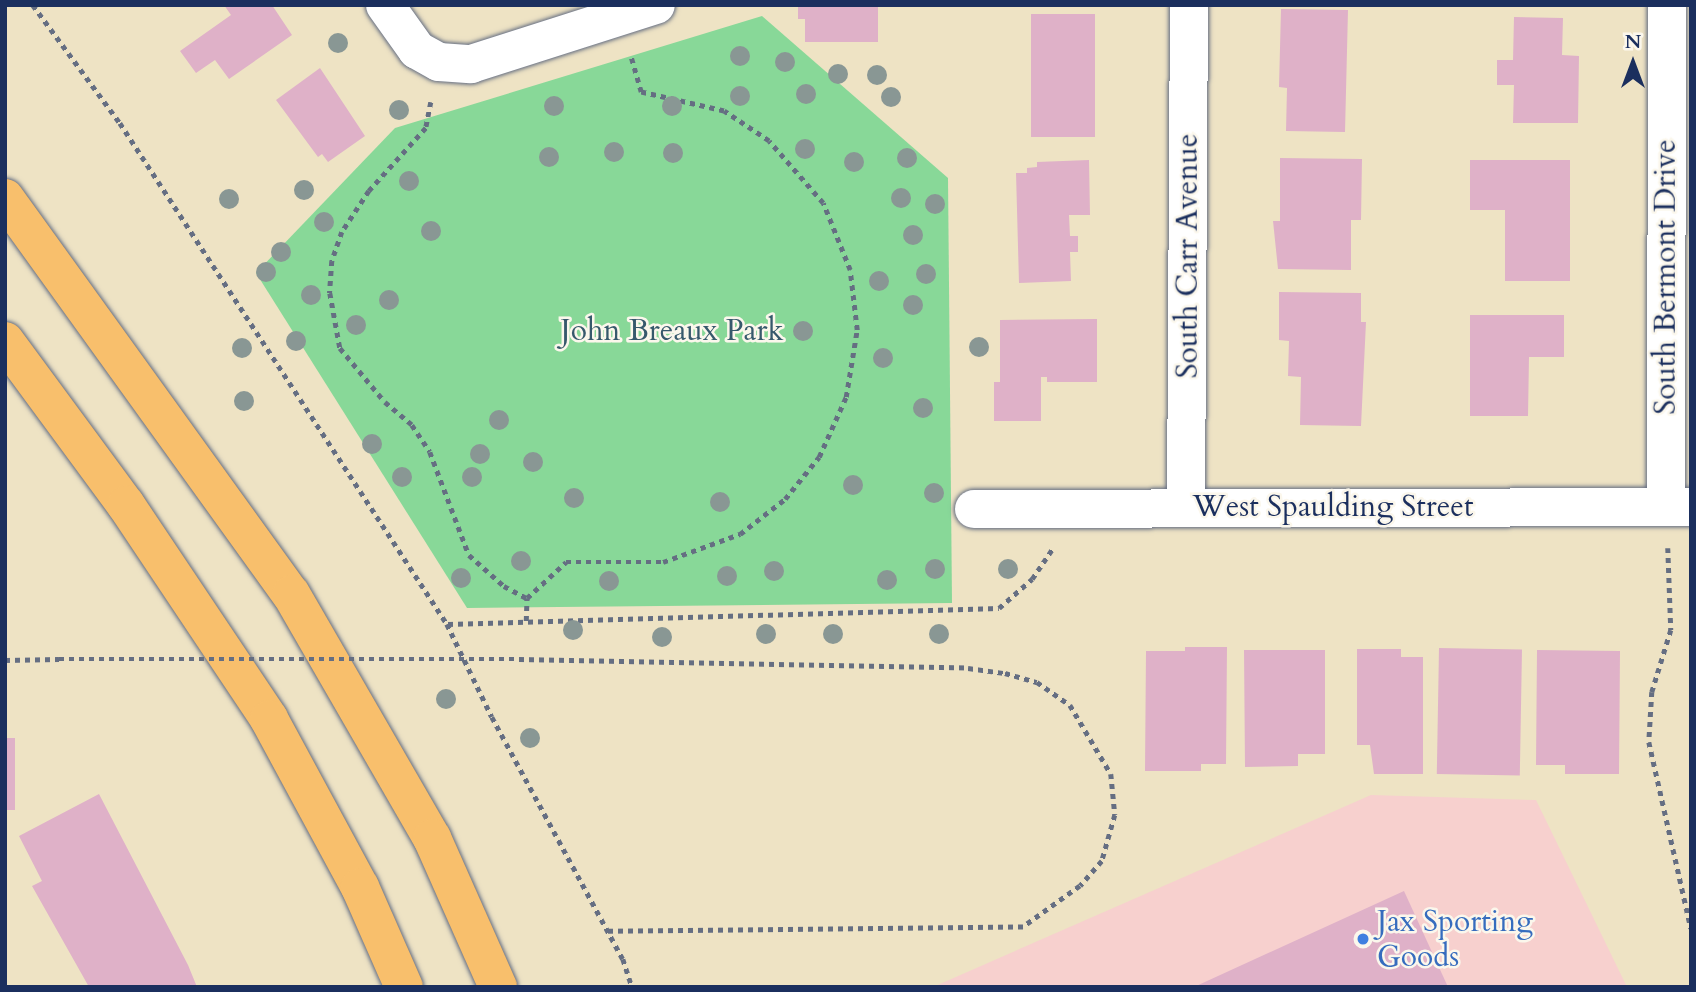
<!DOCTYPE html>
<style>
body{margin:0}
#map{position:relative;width:1696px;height:992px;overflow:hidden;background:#eee3c4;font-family:Cardo,serif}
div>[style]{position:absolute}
.built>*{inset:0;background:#f7d0ce}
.green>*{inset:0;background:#88d898}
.building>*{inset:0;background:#dfb1c8;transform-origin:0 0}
.path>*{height:4.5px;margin-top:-2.25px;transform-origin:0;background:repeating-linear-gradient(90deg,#656e82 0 5px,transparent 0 10px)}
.roads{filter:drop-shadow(0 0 2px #656e82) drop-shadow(0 0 2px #656e82)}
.minor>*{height:38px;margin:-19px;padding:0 19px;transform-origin:19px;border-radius:19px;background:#fff}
.major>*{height:38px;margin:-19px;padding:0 19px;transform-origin:19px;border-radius:19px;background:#f8bf6c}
.path-bridge>*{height:4.5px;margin-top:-2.25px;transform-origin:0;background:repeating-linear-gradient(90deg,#656e82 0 5px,transparent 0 10px)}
.trees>*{width:20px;height:20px;margin:-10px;border-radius:50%;background:#899794}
.dots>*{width:19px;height:19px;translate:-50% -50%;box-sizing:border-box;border:4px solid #fbf7ec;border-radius:50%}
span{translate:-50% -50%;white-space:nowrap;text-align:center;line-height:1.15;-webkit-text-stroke:5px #fbf7ec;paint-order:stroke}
.street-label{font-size:30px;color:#1b2f5e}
.park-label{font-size:30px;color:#36596c}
.shop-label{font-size:30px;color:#366cbe}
.left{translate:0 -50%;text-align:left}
.frame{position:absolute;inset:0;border:7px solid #1b2f5e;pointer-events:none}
.north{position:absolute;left:1598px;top:28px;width:70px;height:70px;-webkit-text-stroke:5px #fbf7ec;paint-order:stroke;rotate:0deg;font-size:19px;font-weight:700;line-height:28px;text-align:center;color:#1b2f5e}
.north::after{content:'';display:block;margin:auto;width:24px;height:32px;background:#1b2f5e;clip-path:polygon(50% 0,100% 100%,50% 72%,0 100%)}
</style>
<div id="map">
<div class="built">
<i style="clip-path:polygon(1371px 795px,1536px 800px,1627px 987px,933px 987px)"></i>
</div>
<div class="green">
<i style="clip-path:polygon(762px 16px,948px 178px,952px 603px,467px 608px,256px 273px,395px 128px)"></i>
</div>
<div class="building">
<i style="clip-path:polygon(224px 5px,272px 5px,292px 35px,229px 79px,215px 60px,196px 73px,180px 51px,231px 15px)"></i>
<i style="clip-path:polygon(798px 5px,878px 5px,878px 42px,805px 42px,805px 19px,798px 19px)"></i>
<i style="clip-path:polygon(1281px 9px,1348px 10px,1345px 132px,1286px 131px,1287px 88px,1279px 87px)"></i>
<i style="left:1031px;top:14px;width:64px;height:123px"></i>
<i style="clip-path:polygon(1514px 17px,1563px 18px,1562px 55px,1579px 56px,1578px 123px,1513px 123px,1514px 85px,1497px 85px,1497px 60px,1513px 60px)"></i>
<i style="clip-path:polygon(320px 68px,365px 136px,328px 162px,322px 154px,318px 157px,276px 100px)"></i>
<i style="clip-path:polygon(1280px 158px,1362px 159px,1361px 220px,1351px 220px,1351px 270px,1278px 269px,1273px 221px,1280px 221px)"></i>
<i style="clip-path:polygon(1089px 160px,1090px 215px,1069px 215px,1070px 236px,1078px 236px,1078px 252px,1070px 252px,1071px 281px,1019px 283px,1016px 173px,1027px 173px,1027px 168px,1037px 167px,1037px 162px)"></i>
<i style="clip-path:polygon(1470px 160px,1570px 160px,1570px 281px,1505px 281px,1505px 210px,1470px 210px)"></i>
<i style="clip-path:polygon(1279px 292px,1361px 293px,1361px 322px,1366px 322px,1361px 426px,1300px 425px,1301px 377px,1288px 376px,1289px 341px,1279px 340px)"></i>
<i style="clip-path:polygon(1470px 315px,1564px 315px,1564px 357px,1529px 357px,1528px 416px,1470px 416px)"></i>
<i style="clip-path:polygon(1097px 319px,1097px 382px,1047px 382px,1047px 377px,1041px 377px,1041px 421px,994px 421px,994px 382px,1000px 382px,1000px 320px)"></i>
<i style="clip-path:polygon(1185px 647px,1227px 647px,1226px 764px,1201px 764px,1201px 771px,1145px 771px,1146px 651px,1185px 651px)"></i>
<i style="left:1439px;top:648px;width:83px;height:126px;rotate:1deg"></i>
<i style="clip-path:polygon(1357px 649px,1401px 649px,1401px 657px,1423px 657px,1423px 774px,1374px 774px,1370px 745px,1357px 745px)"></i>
<i style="clip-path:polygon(1244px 650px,1325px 650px,1325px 754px,1298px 754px,1298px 766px,1245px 767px)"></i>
<i style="clip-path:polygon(1537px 650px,1620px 651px,1619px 774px,1565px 774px,1565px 765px,1536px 765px)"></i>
<i style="left:5px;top:738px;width:10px;height:72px"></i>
<i style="clip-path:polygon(99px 794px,188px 965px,197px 987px,89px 987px,32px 886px,42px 881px,19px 836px)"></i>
<i style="clip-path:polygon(1404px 891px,1448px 987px,1194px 987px)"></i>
</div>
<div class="path">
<i style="left:33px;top:5px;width:147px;rotate:53.6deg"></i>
<i style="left:120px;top:123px;width:598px;rotate:56.87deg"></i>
<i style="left:447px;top:624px;width:103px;rotate:64.2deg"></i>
<i style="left:492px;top:717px;width:275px;rotate:61.6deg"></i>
<i style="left:623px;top:959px;width:29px;rotate:72deg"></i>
<i style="left:431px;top:102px;width:26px;rotate:101deg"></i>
<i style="left:426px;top:128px;width:85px;rotate:132.1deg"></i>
<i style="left:369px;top:191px;width:49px;rotate:123.4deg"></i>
<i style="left:342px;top:232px;width:31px;rotate:109deg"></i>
<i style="left:332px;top:261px;width:32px;rotate:94deg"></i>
<i style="left:330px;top:293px;width:56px;rotate:79.7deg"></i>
<i style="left:340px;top:348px;width:70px;rotate:50.2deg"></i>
<i style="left:385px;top:402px;width:35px;rotate:40deg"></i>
<i style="left:412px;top:425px;width:32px;rotate:56deg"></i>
<i style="left:430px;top:452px;width:110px;rotate:69.3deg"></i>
<i style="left:469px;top:555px;width:47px;rotate:41.5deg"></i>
<i style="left:504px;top:586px;width:26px;rotate:28deg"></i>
<i style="left:527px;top:598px;width:53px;rotate:-42.7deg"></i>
<i style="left:566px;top:562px;width:97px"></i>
<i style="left:663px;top:562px;width:82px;rotate:-20deg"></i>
<i style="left:740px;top:534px;width:57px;rotate:-37.9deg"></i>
<i style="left:785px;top:499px;width:54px;rotate:-51deg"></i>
<i style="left:819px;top:457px;width:66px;rotate:-65.8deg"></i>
<i style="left:846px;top:397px;width:68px;rotate:-80.7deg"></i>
<i style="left:857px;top:330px;width:60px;rotate:-96.7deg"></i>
<i style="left:850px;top:270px;width:72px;rotate:-111.9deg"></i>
<i style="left:823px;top:203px;width:82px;rotate:-131.1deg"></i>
<i style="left:769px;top:141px;width:54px;rotate:-146.3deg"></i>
<i style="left:724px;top:111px;width:85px;rotate:-167.1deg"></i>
<i style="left:641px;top:92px;width:37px;rotate:-106deg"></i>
<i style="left:1668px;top:548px;width:82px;rotate:87.9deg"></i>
<i style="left:1671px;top:630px;width:65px;rotate:107deg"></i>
<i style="left:1652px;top:692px;width:50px;rotate:93.4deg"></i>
<i style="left:1649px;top:742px;width:191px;rotate:77.3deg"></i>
<i style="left:526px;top:621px;width:23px;rotate:-88deg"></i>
<i style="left:448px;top:624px;width:551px;rotate:-1.66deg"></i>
<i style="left:999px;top:608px;width:44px;rotate:-41.3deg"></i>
<i style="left:1032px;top:579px;width:36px;rotate:-56deg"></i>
<i style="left:519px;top:659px;width:449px;rotate:1.1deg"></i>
<i style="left:968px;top:668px;width:37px;rotate:8deg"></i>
<i style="left:1005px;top:673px;width:33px;rotate:16deg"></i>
<i style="left:1037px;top:682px;width:40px;rotate:34.9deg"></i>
<i style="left:1070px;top:705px;width:80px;rotate:59.3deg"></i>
<i style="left:1111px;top:774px;width:41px;rotate:84.4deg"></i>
<i style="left:1115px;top:815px;width:48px;rotate:105.8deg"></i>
<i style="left:1102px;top:861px;width:33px;rotate:131deg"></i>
<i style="left:1080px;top:886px;width:70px;rotate:144.3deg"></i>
<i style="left:1023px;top:927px;width:416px;rotate:179.4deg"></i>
<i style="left:5px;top:660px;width:54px;rotate:-1.1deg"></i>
</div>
<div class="roads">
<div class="minor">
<i style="left:385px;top:5px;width:55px;rotate:54.6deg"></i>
<i style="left:417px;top:50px;width:25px;rotate:29deg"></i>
<i style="left:439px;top:62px;width:32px;rotate:4deg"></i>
<i style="left:471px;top:64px;width:194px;rotate:-17.7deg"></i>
<i style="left:1186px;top:507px;width:502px;rotate:-89.66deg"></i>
<i style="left:1666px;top:507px;width:502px;rotate:-89.89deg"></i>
<i style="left:974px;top:509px;width:717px;rotate:-0.16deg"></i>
</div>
<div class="major">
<i style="left:5px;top:198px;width:488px;rotate:54.2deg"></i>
<i style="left:291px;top:594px;width:282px;rotate:60deg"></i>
<i style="left:432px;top:838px;width:163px;rotate:66.1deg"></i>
<i style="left:5px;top:341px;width:204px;rotate:53.6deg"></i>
<i style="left:126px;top:505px;width:257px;rotate:56.2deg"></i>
<i style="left:269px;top:719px;width:191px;rotate:61.6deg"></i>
<i style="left:360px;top:887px;width:109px;rotate:66.3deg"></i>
</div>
</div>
<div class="path-bridge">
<i style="left:59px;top:659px;width:460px"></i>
</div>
<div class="trees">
<i style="left:338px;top:43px"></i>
<i style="left:740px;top:56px"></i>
<i style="left:785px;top:62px"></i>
<i style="left:838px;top:74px"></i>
<i style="left:877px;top:75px"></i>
<i style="left:806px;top:94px"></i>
<i style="left:740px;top:96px"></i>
<i style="left:891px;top:97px"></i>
<i style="left:554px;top:106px"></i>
<i style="left:672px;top:106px"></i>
<i style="left:399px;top:110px"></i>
<i style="left:805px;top:149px"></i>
<i style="left:614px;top:152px"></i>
<i style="left:673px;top:153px"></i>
<i style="left:549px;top:157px"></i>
<i style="left:907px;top:158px"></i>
<i style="left:854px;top:162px"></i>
<i style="left:409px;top:181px"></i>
<i style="left:304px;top:190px"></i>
<i style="left:901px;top:198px"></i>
<i style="left:229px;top:199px"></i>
<i style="left:935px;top:204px"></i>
<i style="left:324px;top:222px"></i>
<i style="left:431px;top:231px"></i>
<i style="left:913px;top:235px"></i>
<i style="left:281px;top:252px"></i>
<i style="left:266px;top:272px"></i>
<i style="left:926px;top:274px"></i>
<i style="left:879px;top:281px"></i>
<i style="left:311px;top:295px"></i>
<i style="left:389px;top:300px"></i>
<i style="left:913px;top:305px"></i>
<i style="left:356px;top:325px"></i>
<i style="left:803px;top:331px"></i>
<i style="left:296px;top:341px"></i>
<i style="left:979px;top:347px"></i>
<i style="left:242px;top:348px"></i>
<i style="left:883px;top:358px"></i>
<i style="left:244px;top:401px"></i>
<i style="left:923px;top:408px"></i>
<i style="left:499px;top:420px"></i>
<i style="left:372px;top:444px"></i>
<i style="left:480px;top:454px"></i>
<i style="left:533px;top:462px"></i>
<i style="left:402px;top:477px"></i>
<i style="left:472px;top:477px"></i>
<i style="left:853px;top:485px"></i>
<i style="left:934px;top:493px"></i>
<i style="left:574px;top:498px"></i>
<i style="left:720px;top:502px"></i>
<i style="left:521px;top:561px"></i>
<i style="left:935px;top:569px"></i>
<i style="left:1008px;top:569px"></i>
<i style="left:774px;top:571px"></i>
<i style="left:727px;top:576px"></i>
<i style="left:461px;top:578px"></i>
<i style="left:887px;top:580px"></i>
<i style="left:609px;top:581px"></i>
<i style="left:573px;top:630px"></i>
<i style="left:766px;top:634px"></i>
<i style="left:833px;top:634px"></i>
<i style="left:939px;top:634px"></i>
<i style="left:662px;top:637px"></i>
<i style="left:446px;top:699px"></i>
<i style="left:530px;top:738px"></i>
</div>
<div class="dots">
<i style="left:1363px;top:939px;background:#3f7fe0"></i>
</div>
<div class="street-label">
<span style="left:1188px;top:256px;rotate:-90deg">South Carr Avenue</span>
<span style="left:1666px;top:277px;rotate:-90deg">South Bermont Drive</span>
<span style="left:1333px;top:507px">West Spaulding Street</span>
</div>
<div class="park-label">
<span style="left:672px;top:331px">John Breaux Park</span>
</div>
<div class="shop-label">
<span class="left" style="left:1377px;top:939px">Jax Sporting<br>Goods</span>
</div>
<div class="frame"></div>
<div class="north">N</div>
</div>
